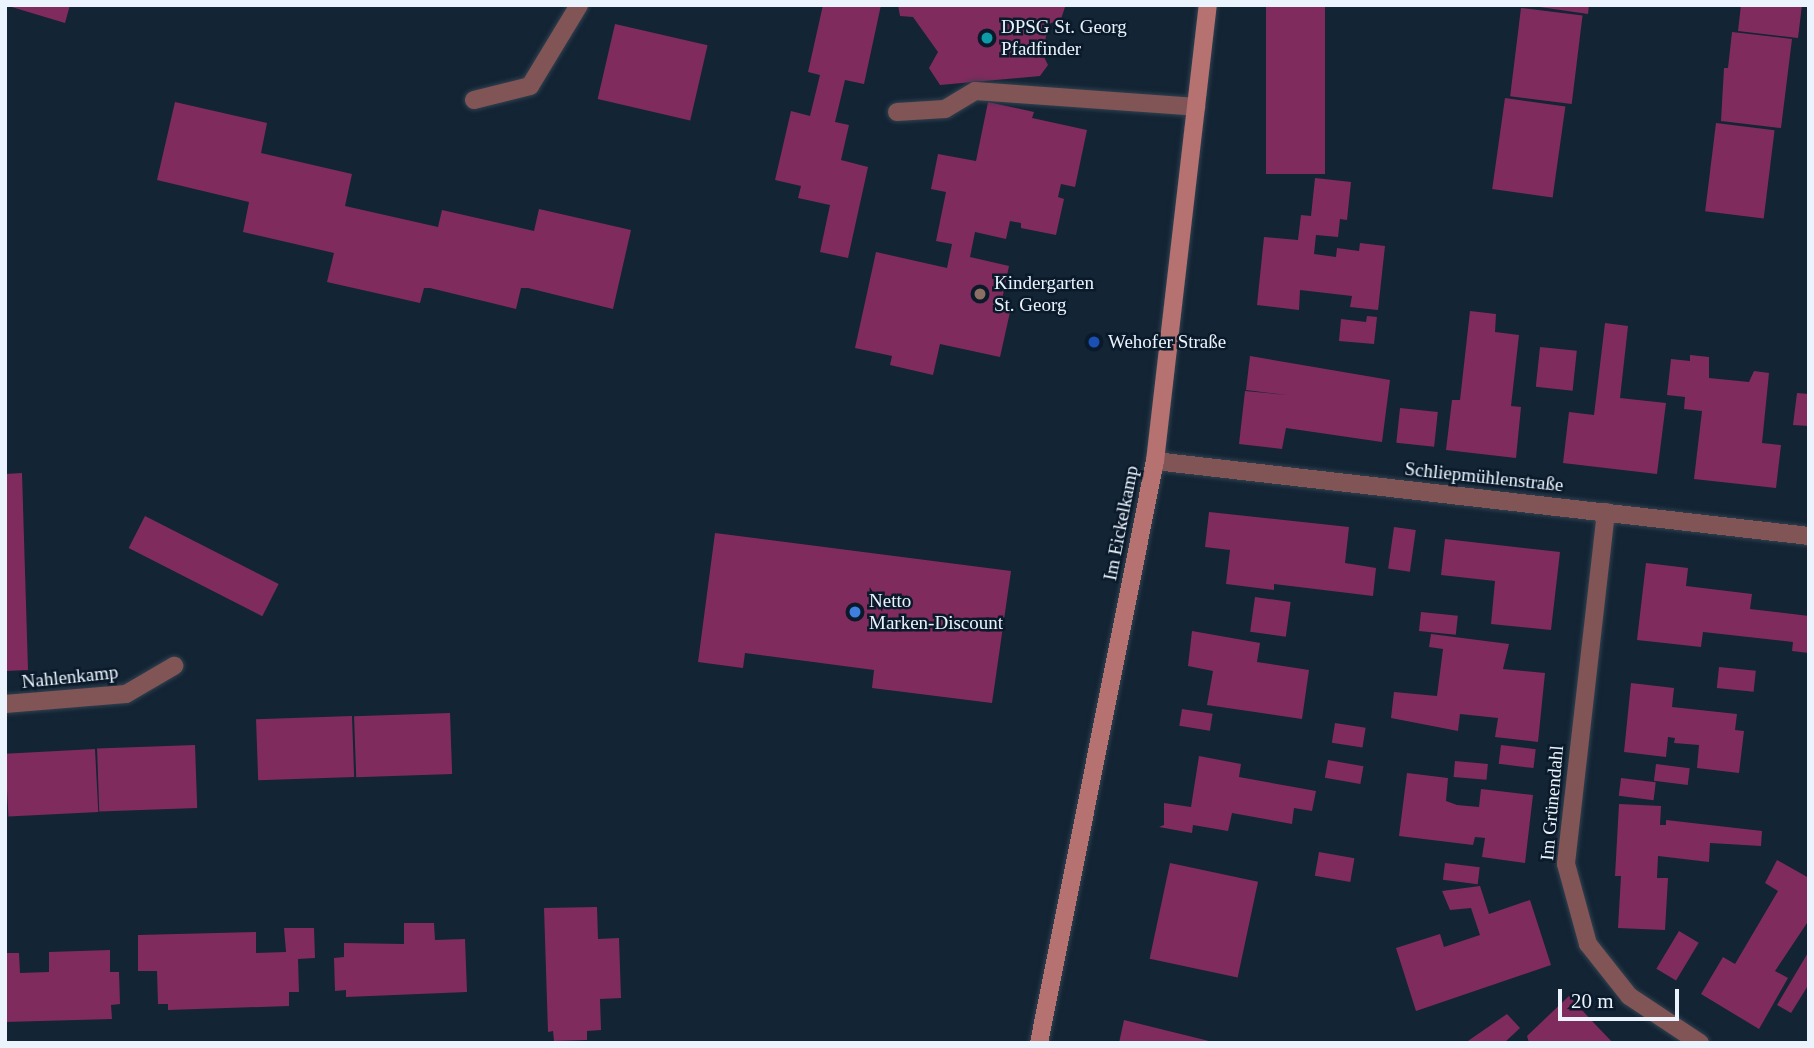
<!DOCTYPE html>
<meta charset="utf-8">
<style>
body{margin:0}
#map{position:relative;width:1814px;height:1048px;overflow:hidden;background:#132434;font-family:Georgia,serif}
div>[style]{position:absolute}
.building>*{inset:0;background:#802b5d;transform-origin:0 0}
.roads{filter:drop-shadow(0 0 2px #314150) drop-shadow(0 0 2px #314150)}
.lane>*{height:18px;margin:-9px;padding:0 9px;transform-origin:9px;border-radius:9px;background:#815555}
.street>*{height:18px;margin:-9px;padding:0 9px;transform-origin:9px;border-radius:9px;background:#815555}
.secondary>*{height:18px;margin:-9px;padding:0 9px;transform-origin:9px;border-radius:9px;background:#b67171}
.dots>*{width:19px;height:19px;translate:-50% -50%;box-sizing:border-box;border:4px solid #0a1a2a;border-radius:50%}
span{translate:-50% -50%;white-space:nowrap;text-align:center;line-height:1.15;-webkit-text-stroke:5px #0a1a2a;paint-order:stroke}
.poi-label{font-size:19px;color:#ebf4fd}
.left{translate:0 -50%;text-align:left}
.street-label{font-size:19px;color:#ebf4fd}
.frame{position:absolute;inset:0;border:7px solid #ebf4fd;pointer-events:none}
.scale{position:absolute;left:1558px;top:989px;width:121px;height:32px;box-sizing:border-box;border:4px solid #ebf4fd;border-top:0;padding-left:9px;font-size:21px;line-height:24px;white-space:nowrap;color:#ebf4fd;-webkit-text-stroke:5px #0a1a2a;paint-order:stroke}
</style>
<div id="map">
<div class="building">
<i style="clip-path:polygon(5px 5px,70px 5px,65px 23px)"></i>
<i style="clip-path:polygon(823px 5px,881px 5px,864px 84px,845px 80px,835px 122px,849px 125px,841px 160px,868px 167px,848px 258px,820px 252px,830px 205px,798px 198px,801px 186px,775px 180px,791px 111px,810px 116px,820px 75px,808px 72px)"></i>
<i style="clip-path:polygon(898px 5px,1065px 5px,1065px 7px,1061px 19px,1049px 24px,1042px 53px,1048px 65px,1040px 76px,940px 85px,929px 68px,938px 52px,913px 17px,900px 16px)"></i>
<i style="left:1266px;top:5px;width:59px;height:169px"></i>
<i style="clip-path:polygon(1526px 5px,1589px 5px,1588px 14px)"></i>
<i style="clip-path:polygon(1741px 5px,1802px 5px,1798px 38px,1738px 31px)"></i>
<i style="left:1521px;top:8px;width:62px;height:89px;rotate:7deg"></i>
<i style="left:615px;top:24px;width:95px;height:77px;rotate:13deg"></i>
<i style="clip-path:polygon(1732px 32px,1792px 39px,1781px 128px,1721px 121px,1724px 68px,1728px 68px)"></i>
<i style="left:1505px;top:98px;width:61px;height:92px;rotate:8deg"></i>
<i style="clip-path:polygon(175px 102px,267px 123px,261px 153px,352px 174px,345px 206px,438px 227px,442px 210px,534px 231px,539px 209px,631px 230px,613px 309px,528px 288px,521px 288px,516px 309px,430px 288px,424px 288px,420px 303px,327px 282px,334px 253px,243px 232px,249px 202px,157px 180px)"></i>
<i style="clip-path:polygon(988px 102px,1034px 112px,1032px 118px,1087px 130px,1075px 187px,1061px 184px,1058px 197px,1064px 199px,1056px 235px,1021px 228px,1021px 223px,1010px 221px,1006px 239px,975px 232px,970px 257px,1009px 266px,1000px 309px,1010px 312px,1000px 357px,940px 344px,933px 375px,890px 365px,892px 356px,855px 348px,876px 252px,947px 268px,952px 244px,936px 241px,946px 192px,931px 189px,938px 154px,976px 161px)"></i>
<i style="left:1716px;top:123px;width:59px;height:89px;rotate:7deg"></i>
<i style="clip-path:polygon(1315px 178px,1351px 182px,1347px 220px,1340px 219px,1338px 237px,1316px 235px,1314px 254px,1336px 257px,1337px 248px,1359px 251px,1360px 243px,1385px 246px,1378px 310px,1350px 307px,1352px 296px,1300px 290px,1299px 310px,1257px 305px,1264px 237px,1298px 240px,1301px 215px,1311px 216px)"></i>
<i style="clip-path:polygon(1470px 311px,1496px 314px,1495px 332px,1519px 335px,1511px 406px,1521px 407px,1516px 458px,1446px 450px,1452px 400px,1460px 400px)"></i>
<i style="clip-path:polygon(1367px 316px,1377px 317px,1374px 344px,1339px 341px,1341px 319px,1366px 322px)"></i>
<i style="clip-path:polygon(1605px 323px,1628px 326px,1620px 398px,1666px 403px,1657px 474px,1563px 463px,1569px 412px,1594px 415px)"></i>
<i style="left:1540px;top:347px;width:37px;height:40px;rotate:6deg"></i>
<i style="clip-path:polygon(1690px 355px,1709px 357px,1709px 378px,1749px 382px,1754px 371px,1769px 373px,1762px 443px,1781px 445px,1776px 488px,1694px 479px,1702px 411px,1684px 409px,1685px 397px,1667px 395px,1671px 359px,1690px 361px)"></i>
<i style="clip-path:polygon(1250px 356px,1390px 380px,1382px 442px,1286px 428px,1282px 449px,1239px 444px,1245px 391px,1287px 395px,1246px 390px)"></i>
<i style="clip-path:polygon(1797px 393px,1809px 394px,1809px 426px,1793px 425px)"></i>
<i style="left:1400px;top:408px;width:38px;height:35px;rotate:6deg"></i>
<i style="clip-path:polygon(22px 473px,28px 670px,5px 671px,5px 474px)"></i>
<i style="clip-path:polygon(1209px 512px,1349px 527px,1345px 563px,1376px 568px,1373px 596px,1274px 584px,1274px 590px,1226px 584px,1230px 550px,1205px 547px)"></i>
<i style="left:145px;top:516px;width:150px;height:36px;rotate:27deg"></i>
<i style="left:1394px;top:527px;width:22px;height:42px;rotate:8deg"></i>
<i style="clip-path:polygon(715px 533px,1011px 571px,992px 703px,872px 688px,874px 670px,745px 653px,743px 668px,698px 662px)"></i>
<i style="clip-path:polygon(1445px 539px,1560px 552px,1551px 630px,1491px 624px,1495px 581px,1441px 575px)"></i>
<i style="clip-path:polygon(1646px 563px,1688px 568px,1686px 586px,1752px 594px,1750px 609px,1809px 616px,1809px 653px,1792px 651px,1793px 642px,1703px 632px,1701px 647px,1637px 640px)"></i>
<i style="left:1255px;top:597px;width:36px;height:35px;rotate:8deg"></i>
<i style="left:1421px;top:612px;width:37px;height:19px;rotate:6deg"></i>
<i style="clip-path:polygon(1192px 631px,1260px 643px,1257px 662px,1309px 670px,1302px 719px,1207px 705px,1213px 671px,1188px 666px)"></i>
<i style="clip-path:polygon(1431px 634px,1509px 644px,1503px 669px,1545px 673px,1538px 742px,1495px 737px,1498px 718px,1460px 714px,1458px 731px,1391px 718px,1394px 692px,1437px 696px,1443px 649px,1429px 647px)"></i>
<i style="left:1719px;top:667px;width:37px;height:21px;rotate:6deg"></i>
<i style="clip-path:polygon(1631px 683px,1674px 688px,1672px 707px,1737px 714px,1735px 730px,1744px 731px,1739px 773px,1697px 768px,1699px 745px,1674px 743px,1675px 738px,1668px 737px,1666px 757px,1624px 752px)"></i>
<i style="left:1182px;top:709px;width:31px;height:17px;rotate:9deg"></i>
<i style="left:450px;top:713px;width:61px;height:96px;rotate:88deg"></i>
<i style="left:352px;top:716px;width:61px;height:96px;rotate:88deg"></i>
<i style="left:1335px;top:723px;width:31px;height:20px;rotate:9deg"></i>
<i style="left:195px;top:745px;width:63px;height:98px;rotate:88deg"></i>
<i style="left:1501px;top:745px;width:35px;height:19px;rotate:7deg"></i>
<i style="left:95px;top:749px;width:63px;height:90px;rotate:87deg"></i>
<i style="clip-path:polygon(1199px 756px,1241px 764px,1239px 777px,1316px 791px,1312px 811px,1294px 808px,1292px 824px,1232px 813px,1228px 831px,1193px 825px,1192px 833px,1159px 827px,1164px 825px,1164px 803px,1191px 807px)"></i>
<i style="left:1328px;top:760px;width:36px;height:18px;rotate:10deg"></i>
<i style="left:1455px;top:761px;width:33px;height:16px;rotate:5deg"></i>
<i style="left:1656px;top:764px;width:34px;height:17px;rotate:7deg"></i>
<i style="clip-path:polygon(1407px 773px,1448px 778px,1446px 801px,1457px 805px,1479px 807px,1481px 789px,1533px 795px,1525px 863px,1482px 857px,1485px 838px,1475px 837px,1473px 845px,1399px 836px)"></i>
<i style="left:1621px;top:778px;width:35px;height:18px;rotate:7deg"></i>
<i style="clip-path:polygon(1619px 804px,1661px 806px,1660px 825px,1666px 825px,1666px 820px,1762px 831px,1761px 846px,1710px 843px,1709px 862px,1658px 856px,1657px 878px,1668px 878px,1665px 930px,1618px 928px,1621px 876px,1615px 876px)"></i>
<i style="left:1319px;top:852px;width:36px;height:24px;rotate:10deg"></i>
<i style="clip-path:polygon(1777px 860px,1809px 878px,1809px 920px,1775px 971px,1788px 978px,1759px 1029px,1701px 994px,1723px 957px,1735px 964px,1778px 891px,1765px 883px)"></i>
<i style="left:1170px;top:863px;width:90px;height:98px;rotate:12deg"></i>
<i style="left:1445px;top:863px;width:35px;height:17px;rotate:7deg"></i>
<i style="clip-path:polygon(1480px 886px,1489px 914px,1530px 900px,1551px 965px,1416px 1011px,1396px 948px,1440px 934px,1444px 947px,1480px 935px,1471px 908px,1450px 910px,1442px 891px)"></i>
<i style="clip-path:polygon(597px 907px,598px 939px,619px 938px,621px 998px,600px 999px,601px 1030px,587px 1031px,587px 1040px,554px 1041px,553px 1031px,548px 1032px,544px 908px)"></i>
<i style="clip-path:polygon(404px 923px,434px 923px,435px 940px,465px 939px,467px 992px,346px 997px,346px 990px,335px 991px,334px 958px,344px 957px,344px 943px,404px 944px)"></i>
<i style="clip-path:polygon(284px 928px,314px 928px,315px 958px,298px 959px,299px 992px,289px 992px,289px 1006px,168px 1010px,168px 1004px,158px 1004px,157px 971px,138px 971px,138px 935px,256px 932px,256px 953px,286px 952px)"></i>
<i style="left:1679px;top:931px;width:23px;height:44px;rotate:31deg"></i>
<i style="clip-path:polygon(110px 950px,110px 972px,119px 972px,120px 1004px,111px 1005px,112px 1019px,5px 1022px,5px 953px,19px 953px,20px 973px,49px 972px,49px 952px)"></i>
<i style="clip-path:polygon(1809px 951px,1809px 984px,1791px 1013px,1777px 1005px)"></i>
<i style="clip-path:polygon(1569px 996px,1593px 1022px,1613px 1043px,1529px 1043px,1527px 1036px)"></i>
<i style="clip-path:polygon(1507px 1014px,1520px 1028px,1504px 1043px,1465px 1043px)"></i>
<i style="clip-path:polygon(1124px 1020px,1213px 1042px,1213px 1043px,1119px 1043px)"></i>
</div>
<div class="roads">
<div class="lane">
<i style="left:897px;top:112px;width:48px;rotate:-3.6deg"></i>
<i style="left:945px;top:109px;width:35px;rotate:-31deg"></i>
<i style="left:975px;top:91px;width:222px;rotate:4.1deg"></i>
</div>
<div class="street">
<i style="left:474px;top:100px;width:58px;rotate:-14deg"></i>
<i style="left:530px;top:86px;width:95px;rotate:-58.8deg"></i>
<i style="left:1155px;top:461px;width:658px;rotate:6.54deg"></i>
<i style="left:1606px;top:512px;width:354px;rotate:96.5deg"></i>
<i style="left:1566px;top:864px;width:83px;rotate:74.6deg"></i>
<i style="left:1588px;top:944px;width:66px;rotate:51.7deg"></i>
<i style="left:1629px;top:996px;width:85px;rotate:33.5deg"></i>
<i style="left:5px;top:704px;width:121px;rotate:-4.7deg"></i>
<i style="left:126px;top:694px;width:56px;rotate:-30.3deg"></i>
</div>
<div class="secondary">
<i style="left:1039px;top:1043px;width:593px;rotate:-78.73deg"></i>
<i style="left:1155px;top:461px;width:459px;rotate:-83.4deg"></i>
</div>
</div>
<div class="dots">
<i style="left:987px;top:38px;background:#0f9aa8"></i>
<i style="left:980px;top:294px;background:#8d6e63"></i>
<i style="left:1094px;top:342px;background:#1a4fb4"></i>
<i style="left:855px;top:612px;background:#3f7fe0"></i>
</div>
<div class="poi-label">
<span class="left" style="left:1001px;top:38px">DPSG St. Georg<br>Pfadfinder</span>
<span class="left" style="left:994px;top:294px">Kindergarten<br>St. Georg</span>
<span class="left" style="left:1108px;top:342px">Wehofer Straße</span>
<span class="left" style="left:869px;top:612px">Netto<br>Marken-Discount</span>
</div>
<div class="street-label">
<span style="left:1484px;top:477px;rotate:6deg">Schliepmühlenstraße</span>
<span style="left:1121px;top:523px;rotate:-79deg">Im Eickelkamp</span>
<span style="left:70px;top:677px;rotate:-6deg">Nahlenkamp</span>
<span style="left:1552px;top:803px;rotate:-85deg">Im Grünendahl</span>
</div>
<div class="frame"></div>
<div class="scale">20 m</div>
</div>
